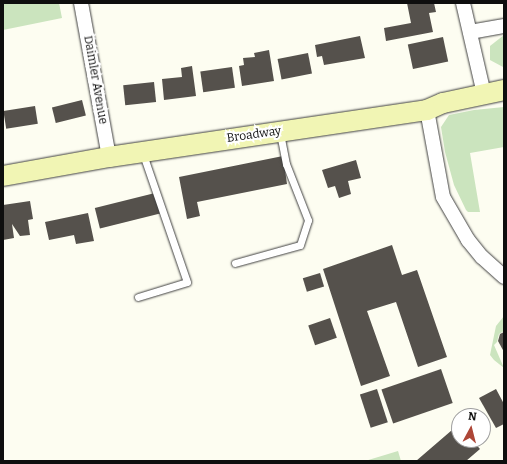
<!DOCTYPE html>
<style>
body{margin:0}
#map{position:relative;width:507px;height:464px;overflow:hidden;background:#fdfdf1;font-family:Bitter,serif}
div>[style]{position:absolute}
.green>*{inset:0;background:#cbe4be}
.building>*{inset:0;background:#55514c;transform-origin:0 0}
.roads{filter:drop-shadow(0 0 1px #414141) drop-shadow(0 0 1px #414141)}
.service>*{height:7px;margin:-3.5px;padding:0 3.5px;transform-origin:3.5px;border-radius:3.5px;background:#fff}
.minor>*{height:14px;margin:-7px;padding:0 7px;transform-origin:7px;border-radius:7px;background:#fff}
.secondary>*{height:20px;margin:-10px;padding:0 10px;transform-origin:10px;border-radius:10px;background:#f1f5b4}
span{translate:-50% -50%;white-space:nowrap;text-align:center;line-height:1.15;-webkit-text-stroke:4px #fff;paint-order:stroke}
.street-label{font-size:12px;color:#0e0e0e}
.frame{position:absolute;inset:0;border:4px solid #0e0e0e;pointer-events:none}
.north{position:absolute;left:451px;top:408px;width:40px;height:40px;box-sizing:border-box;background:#fff;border:1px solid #9f9f9f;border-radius:50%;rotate:7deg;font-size:11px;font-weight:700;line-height:16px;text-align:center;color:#0e0e0e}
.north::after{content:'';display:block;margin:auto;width:14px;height:18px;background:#ad4637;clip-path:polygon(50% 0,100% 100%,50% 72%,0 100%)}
</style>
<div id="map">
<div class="green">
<i style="clip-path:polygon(3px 3px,59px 3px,62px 18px,3px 30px)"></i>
<i style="clip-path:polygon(504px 35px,504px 66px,503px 67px,490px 60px,490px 46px)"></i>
<i style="clip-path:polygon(504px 107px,504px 147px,470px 153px,480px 212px,468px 212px,466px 210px,454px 185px,445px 152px,441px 127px,449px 115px,474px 110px)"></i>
<i style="clip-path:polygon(504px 316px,504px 331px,499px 334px,497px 342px,494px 345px,504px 368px,494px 360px,490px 355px,496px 326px)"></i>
<i style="clip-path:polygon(398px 451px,401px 461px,365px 461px)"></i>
</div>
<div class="building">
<i style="clip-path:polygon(407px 3px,434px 3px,436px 12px,429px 13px,433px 32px,386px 41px,384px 28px,411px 23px)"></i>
<i style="clip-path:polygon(360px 36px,365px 58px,324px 65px,322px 56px,317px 57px,315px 45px)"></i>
<i style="left:443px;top:37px;width:25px;height:36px;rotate:78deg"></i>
<i style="clip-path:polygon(269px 50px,274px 81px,242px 86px,239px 66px,244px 65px,243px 58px,255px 57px,254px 53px)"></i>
<i style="left:308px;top:53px;width:21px;height:31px;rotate:79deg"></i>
<i style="clip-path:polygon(192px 66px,196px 96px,164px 100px,162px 79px,182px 77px,181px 68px)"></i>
<i style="left:232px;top:67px;width:21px;height:32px;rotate:82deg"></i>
<i style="left:154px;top:82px;width:20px;height:31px;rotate:84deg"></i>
<i style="left:82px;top:100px;width:16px;height:31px;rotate:76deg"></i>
<i style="left:35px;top:106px;width:18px;height:32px;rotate:81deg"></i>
<i style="clip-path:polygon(283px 156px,287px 184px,197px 202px,200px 216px,187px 219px,179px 177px)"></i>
<i style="clip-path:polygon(356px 160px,361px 178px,348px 181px,351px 194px,339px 198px,335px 186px,328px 188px,322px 170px)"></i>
<i style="left:155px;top:193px;width:21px;height:62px;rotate:76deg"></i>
<i style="clip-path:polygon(30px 201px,33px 219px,28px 220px,30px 235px,20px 236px,12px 224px,14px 238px,3px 240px,3px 205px)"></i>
<i style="clip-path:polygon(88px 213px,94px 241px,76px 244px,74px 235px,49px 240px,45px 222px)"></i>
<i style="clip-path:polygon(392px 245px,402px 275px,417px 270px,447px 357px,418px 367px,396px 302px,367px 311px,390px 376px,361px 386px,323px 269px)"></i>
<i style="left:320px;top:273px;width:14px;height:18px;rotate:73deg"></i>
<i style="left:330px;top:318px;width:21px;height:23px;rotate:71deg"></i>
<i style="clip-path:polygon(504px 332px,504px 352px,498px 341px,500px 334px)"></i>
<i style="left:441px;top:369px;width:36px;height:63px;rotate:71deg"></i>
<i style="left:377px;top:389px;width:35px;height:18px;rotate:72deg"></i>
<i style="clip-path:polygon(496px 389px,504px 404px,504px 424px,496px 428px,479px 398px)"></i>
<i style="clip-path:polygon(459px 424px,459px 440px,472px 440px,480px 449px,466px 461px,416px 461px)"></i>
</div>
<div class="roads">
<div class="service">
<i style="left:235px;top:263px;width:67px;rotate:-15.5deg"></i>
<i style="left:300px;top:245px;width:26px;rotate:-72deg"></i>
<i style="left:308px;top:220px;width:60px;rotate:-111.4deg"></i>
<i style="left:286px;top:164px;width:31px;rotate:-101deg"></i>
<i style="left:138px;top:297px;width:51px;rotate:-17deg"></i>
<i style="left:187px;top:282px;width:135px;rotate:-109deg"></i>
</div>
<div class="minor">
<i style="left:81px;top:3px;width:157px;rotate:79.7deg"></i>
<i style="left:463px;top:3px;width:93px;rotate:77deg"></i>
<i style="left:470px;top:32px;width:35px;rotate:-10deg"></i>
<i style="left:427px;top:110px;width:88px;rotate:79.6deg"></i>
<i style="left:443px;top:197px;width:50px;rotate:59.8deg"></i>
<i style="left:468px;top:240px;width:22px;rotate:51deg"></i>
<i style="left:482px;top:257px;width:30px;rotate:42deg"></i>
</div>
<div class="secondary">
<i style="left:3px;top:176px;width:108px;rotate:-10.2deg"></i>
<i style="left:109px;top:157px;width:321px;rotate:-8.4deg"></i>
<i style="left:427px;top:110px;width:17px;rotate:-24deg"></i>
<i style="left:443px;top:103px;width:62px;rotate:-12deg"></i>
</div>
</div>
<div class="street-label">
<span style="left:95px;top:80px;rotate:80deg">Daimler Avenue</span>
<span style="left:254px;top:135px;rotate:-8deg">Broadway</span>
</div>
<div class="frame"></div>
<div class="north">N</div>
</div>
